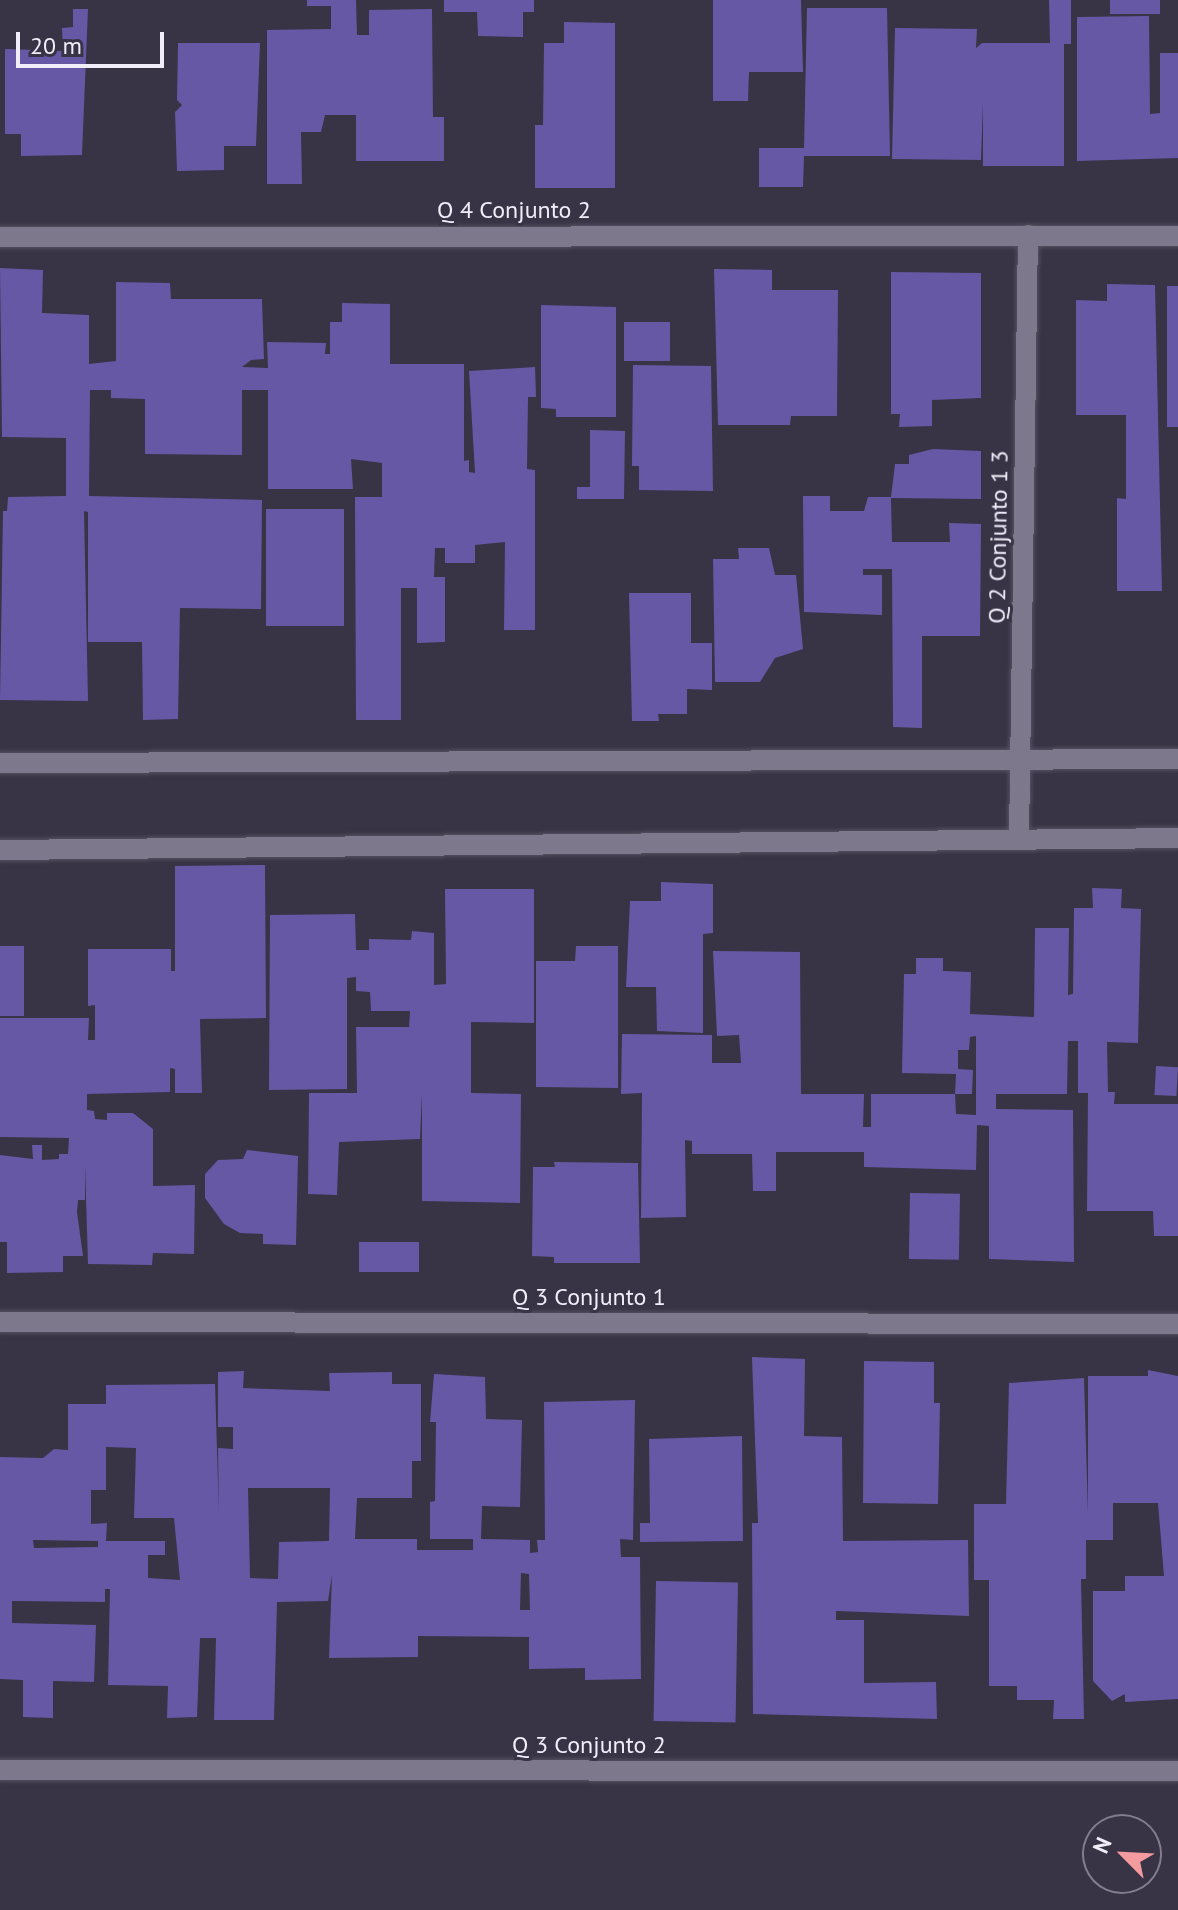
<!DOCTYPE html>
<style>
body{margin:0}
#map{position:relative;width:1178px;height:1910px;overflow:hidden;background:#383345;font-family:"PT Sans",sans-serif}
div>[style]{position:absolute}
.building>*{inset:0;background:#6758a5;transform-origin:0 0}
.roads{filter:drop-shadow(0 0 2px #565161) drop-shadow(0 0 2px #565161)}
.minor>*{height:20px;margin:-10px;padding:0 10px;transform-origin:10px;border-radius:10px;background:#7e788d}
span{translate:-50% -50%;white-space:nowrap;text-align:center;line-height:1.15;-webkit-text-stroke:6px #383345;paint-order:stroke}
.street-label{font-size:24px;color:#f1eefa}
.north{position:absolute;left:1082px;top:1814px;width:80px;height:80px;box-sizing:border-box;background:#383345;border:2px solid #827e8d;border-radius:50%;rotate:294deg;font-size:22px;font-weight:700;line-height:32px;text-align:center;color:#f1eefa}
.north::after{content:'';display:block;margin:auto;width:28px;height:36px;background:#f49b9f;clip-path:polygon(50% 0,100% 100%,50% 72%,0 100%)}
.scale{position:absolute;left:16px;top:32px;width:148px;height:36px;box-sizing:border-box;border:4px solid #f1eefa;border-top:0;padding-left:10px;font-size:24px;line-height:28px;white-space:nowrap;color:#f1eefa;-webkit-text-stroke:6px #383345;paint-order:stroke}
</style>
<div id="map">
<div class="building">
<i style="clip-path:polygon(307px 0,356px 0,357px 35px,369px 35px,369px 10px,432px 9px,433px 117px,444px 117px,444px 161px,356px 161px,356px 115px,325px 115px,321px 132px,301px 132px,302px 184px,267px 184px,267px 30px,331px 29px,331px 6px,307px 6px)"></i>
<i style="clip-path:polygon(444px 0,534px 0,534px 12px,523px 12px,523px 37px,478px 36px,477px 12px,444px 12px)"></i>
<i style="clip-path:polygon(713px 0,801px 0,803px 72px,749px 72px,748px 101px,713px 101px)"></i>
<i style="clip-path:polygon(1049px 0,1071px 0,1071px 44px,1064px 44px,1064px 166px,983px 166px,983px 102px,981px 160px,892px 159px,895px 28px,977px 29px,976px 48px,982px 43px,1050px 43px)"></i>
<i style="left:1110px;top:0;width:50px;height:14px"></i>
<i style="clip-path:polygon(807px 8px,887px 8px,890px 156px,804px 156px,803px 187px,759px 187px,759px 148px,804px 148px)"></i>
<i style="clip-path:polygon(73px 9px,88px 9px,82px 155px,21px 156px,21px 134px,5px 134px,5px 49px,63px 51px,62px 28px,73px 27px)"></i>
<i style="clip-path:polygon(1149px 16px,1150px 114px,1160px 113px,1160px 53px,1178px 53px,1178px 158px,1077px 161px,1077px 17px)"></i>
<i style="clip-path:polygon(564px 22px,615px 23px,615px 188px,535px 188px,535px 125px,543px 125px,544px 43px,564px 43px)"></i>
<i style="clip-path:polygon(178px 43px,260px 43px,256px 146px,224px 146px,224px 170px,177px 171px,175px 112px,182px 105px,177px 100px)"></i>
<i style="clip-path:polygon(0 268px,43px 270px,42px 313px,89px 315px,89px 364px,116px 361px,116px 282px,170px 283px,171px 299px,262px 299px,264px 359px,251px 360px,242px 367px,268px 368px,267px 342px,326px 343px,325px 354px,330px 354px,330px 322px,342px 322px,342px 303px,390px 304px,390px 364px,464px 364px,464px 461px,469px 460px,469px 472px,475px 473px,469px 371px,535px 367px,536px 397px,528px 397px,527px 469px,535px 470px,535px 630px,504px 630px,505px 542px,475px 545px,475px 563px,445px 563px,445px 548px,435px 548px,434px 577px,445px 577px,445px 642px,417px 643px,417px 588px,401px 588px,401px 720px,356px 720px,355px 497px,382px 497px,382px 463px,351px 459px,353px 489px,268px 489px,268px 390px,242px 390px,242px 455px,145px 454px,145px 399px,111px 398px,111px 390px,90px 390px,89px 496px,262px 500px,261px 609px,180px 608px,178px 719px,143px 720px,142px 642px,88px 642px,88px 512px,84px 511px,88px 701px,0 700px,3px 511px,7px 511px,8px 497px,66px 496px,66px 438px,2px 437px)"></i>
<i style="clip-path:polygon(714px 269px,772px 270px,772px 290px,838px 290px,837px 416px,791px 416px,790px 425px,718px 425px)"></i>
<i style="clip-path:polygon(891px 272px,981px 273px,981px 398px,932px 400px,932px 426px,899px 427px,900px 414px,891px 414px)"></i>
<i style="clip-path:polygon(1107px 284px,1155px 285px,1162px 591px,1117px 591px,1117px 498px,1126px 499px,1126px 415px,1076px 415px,1076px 300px,1107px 301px)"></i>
<i style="left:1167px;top:286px;width:11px;height:141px"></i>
<i style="clip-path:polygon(541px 305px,616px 307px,616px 417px,556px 417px,556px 409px,541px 408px)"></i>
<i style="left:624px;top:322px;width:46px;height:39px"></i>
<i style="clip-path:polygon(633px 365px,711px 366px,713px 491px,639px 490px,639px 466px,632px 466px)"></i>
<i style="clip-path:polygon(590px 430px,625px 431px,624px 499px,577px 499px,577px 487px,590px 487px)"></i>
<i style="clip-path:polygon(933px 449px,981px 451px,981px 499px,891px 498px,892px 542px,950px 542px,949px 523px,981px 524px,980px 636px,922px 636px,922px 728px,893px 727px,892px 569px,863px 569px,863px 575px,882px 575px,882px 615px,804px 612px,803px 496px,830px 496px,830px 511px,864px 511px,868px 497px,891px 497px,895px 464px,909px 464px,909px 455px)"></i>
<i style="left:266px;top:509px;width:78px;height:117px"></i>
<i style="clip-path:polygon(738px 548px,769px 548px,775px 575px,796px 575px,803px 649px,775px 658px,760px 682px,715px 682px,713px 559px,739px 559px)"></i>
<i style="clip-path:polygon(629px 593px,691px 593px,691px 643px,712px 643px,712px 690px,687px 689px,687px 714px,658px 714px,659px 721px,632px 721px)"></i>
<i style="clip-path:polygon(265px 865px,266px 1018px,200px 1019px,202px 1093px,175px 1093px,175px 1069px,170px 1068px,170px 1092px,87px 1094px,87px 1110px,94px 1111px,95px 1119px,107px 1120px,107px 1113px,133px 1113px,153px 1129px,153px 1186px,195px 1185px,194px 1254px,153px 1253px,152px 1265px,88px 1264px,85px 1164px,85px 1200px,78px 1200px,77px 1212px,83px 1256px,63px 1256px,63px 1272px,7px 1273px,7px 1242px,0 1242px,0 1155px,33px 1159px,32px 1145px,42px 1145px,42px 1160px,59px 1159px,59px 1154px,68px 1154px,69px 1138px,0 1137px,0 1018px,89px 1018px,88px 1040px,95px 1040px,95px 1005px,88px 1006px,88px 949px,171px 949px,171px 971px,175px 971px,175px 866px)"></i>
<i style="clip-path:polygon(661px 882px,713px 884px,713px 933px,703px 934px,703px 1033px,657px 1031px,656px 987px,626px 987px,630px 901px,661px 901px)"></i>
<i style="clip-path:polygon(1092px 888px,1122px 889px,1121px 908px,1141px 909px,1138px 1043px,1107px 1042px,1108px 1092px,1115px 1092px,1114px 1104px,1178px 1104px,1178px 1236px,1154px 1236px,1153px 1211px,1087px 1211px,1088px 1093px,1078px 1093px,1078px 1041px,1068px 1041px,1067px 1094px,996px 1094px,996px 1109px,1073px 1110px,1074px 1262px,989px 1259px,989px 1126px,977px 1125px,976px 1170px,864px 1167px,864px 1152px,776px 1152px,776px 1191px,753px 1191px,752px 1154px,692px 1154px,692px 1141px,685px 1140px,686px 1217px,641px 1218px,642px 1093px,621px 1094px,622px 1034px,712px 1035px,712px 1063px,741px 1063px,739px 1035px,717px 1036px,713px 951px,800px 952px,801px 1094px,864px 1094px,863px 1127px,871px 1127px,871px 1094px,955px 1094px,956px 1114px,976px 1115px,976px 1036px,970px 1037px,969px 1050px,958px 1050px,958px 1069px,973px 1070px,972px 1094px,955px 1094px,956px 1074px,902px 1073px,904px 974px,916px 974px,916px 958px,943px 958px,943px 971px,971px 972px,970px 1014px,1034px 1017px,1035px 928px,1069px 928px,1068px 995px,1073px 994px,1074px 908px,1093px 908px)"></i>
<i style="clip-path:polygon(445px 889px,534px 889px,534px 1023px,471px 1022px,471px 1093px,521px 1094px,520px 1203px,422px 1201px,422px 1093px,420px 1139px,339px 1142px,337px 1195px,308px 1194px,309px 1093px,357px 1093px,356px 1027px,409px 1027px,410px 1011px,371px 1011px,370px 992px,356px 991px,356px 977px,347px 978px,347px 1089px,269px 1090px,270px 915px,355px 914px,356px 950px,369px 950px,369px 939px,411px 940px,412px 931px,434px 933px,434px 985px,446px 984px)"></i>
<i style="left:0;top:946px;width:24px;height:70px"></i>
<i style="clip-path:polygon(576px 946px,618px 946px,618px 1088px,536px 1087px,536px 961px,575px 961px)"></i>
<i style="left:1156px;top:1066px;width:22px;height:29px;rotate:3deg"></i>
<i style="clip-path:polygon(247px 1150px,298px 1156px,296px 1245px,263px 1244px,263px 1234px,240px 1233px,224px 1224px,205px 1198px,205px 1174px,218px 1160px,243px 1159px)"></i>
<i style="clip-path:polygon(554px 1162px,638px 1163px,640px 1263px,554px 1263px,554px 1257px,532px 1256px,533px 1167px,555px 1167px)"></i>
<i style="left:910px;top:1193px;width:50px;height:66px;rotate:1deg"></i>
<i style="left:359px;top:1242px;width:60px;height:30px"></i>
<i style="clip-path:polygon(752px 1357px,805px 1359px,804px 1436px,842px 1437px,843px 1541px,968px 1540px,969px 1616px,836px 1611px,836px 1620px,864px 1620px,864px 1683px,936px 1682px,937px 1719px,753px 1714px,752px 1523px,758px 1523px)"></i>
<i style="clip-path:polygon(864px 1361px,934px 1362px,934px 1403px,940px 1403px,938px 1504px,863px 1503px)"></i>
<i style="clip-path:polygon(1148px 1370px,1178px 1376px,1178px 1699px,1125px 1702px,1125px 1694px,1112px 1701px,1093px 1681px,1093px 1591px,1125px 1591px,1125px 1576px,1164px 1576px,1158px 1503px,1113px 1503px,1113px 1540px,1086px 1540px,1086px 1579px,1081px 1579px,1084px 1719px,1053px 1719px,1054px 1700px,1017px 1700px,1017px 1686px,989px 1686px,989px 1580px,974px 1580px,974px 1504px,1006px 1504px,1009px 1383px,1084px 1378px,1088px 1514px,1088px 1376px,1148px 1376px)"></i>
<i style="clip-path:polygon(evenodd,244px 1371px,243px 1388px,330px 1391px,329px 1373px,392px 1372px,392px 1384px,421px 1384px,421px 1461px,412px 1461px,412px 1498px,357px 1498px,355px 1539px,417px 1539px,417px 1550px,473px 1550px,473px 1539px,430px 1539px,430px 1502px,435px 1501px,436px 1422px,430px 1422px,434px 1374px,485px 1377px,486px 1419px,522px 1420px,520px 1507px,482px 1506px,481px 1539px,530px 1540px,530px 1553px,538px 1552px,537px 1540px,545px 1540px,544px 1402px,635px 1400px,633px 1540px,620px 1539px,621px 1557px,640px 1557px,641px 1679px,585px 1680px,585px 1668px,529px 1669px,529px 1637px,418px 1636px,418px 1657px,329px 1658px,332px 1575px,328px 1601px,277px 1602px,274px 1720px,214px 1720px,216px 1638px,200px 1638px,197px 1717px,167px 1718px,168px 1686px,108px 1685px,110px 1589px,105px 1589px,105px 1602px,12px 1601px,12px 1623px,96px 1625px,94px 1682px,53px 1681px,53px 1718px,23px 1717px,23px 1680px,0 1679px,0 1457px,43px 1458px,54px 1449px,68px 1450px,68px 1404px,106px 1404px,106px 1385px,215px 1384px,219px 1515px,218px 1448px,233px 1449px,233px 1427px,218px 1427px,218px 1372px,244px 1371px,106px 1447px,136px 1448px,134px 1518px,174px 1518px,180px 1580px,148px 1578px,148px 1555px,165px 1555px,165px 1541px,106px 1541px,107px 1523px,91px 1524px,91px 1490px,106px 1490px,106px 1447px,244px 1371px,248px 1488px,330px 1488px,329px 1541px,279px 1542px,278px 1579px,250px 1578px,248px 1488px,244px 1371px,33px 1540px,98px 1541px,98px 1547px,34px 1548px,33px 1540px,244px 1371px,521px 1573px,529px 1574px,530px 1610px,520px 1610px,521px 1573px)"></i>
<i style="clip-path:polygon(742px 1436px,743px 1541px,640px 1542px,640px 1523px,650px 1523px,649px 1439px)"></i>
<i style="left:656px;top:1581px;width:82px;height:140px;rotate:1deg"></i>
</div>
<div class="roads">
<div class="minor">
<i style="left:0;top:237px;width:1178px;rotate:-0.05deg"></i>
<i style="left:0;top:763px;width:1178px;rotate:-0.19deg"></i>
<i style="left:1019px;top:839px;width:604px;rotate:-89.15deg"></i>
<i style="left:0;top:850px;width:1178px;rotate:-0.58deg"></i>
<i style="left:0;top:1322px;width:1178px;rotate:0.1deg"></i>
<i style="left:0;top:1770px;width:1178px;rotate:0.05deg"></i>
</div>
</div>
<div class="street-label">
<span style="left:514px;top:210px">Q 4 Conjunto 2</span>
<span style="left:998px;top:537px;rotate:-89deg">Q 2 Conjunto 1 3</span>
<span style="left:589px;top:1297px">Q 3 Conjunto 1</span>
<span style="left:589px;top:1745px">Q 3 Conjunto 2</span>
</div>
<div class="north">N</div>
<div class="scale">20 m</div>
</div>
